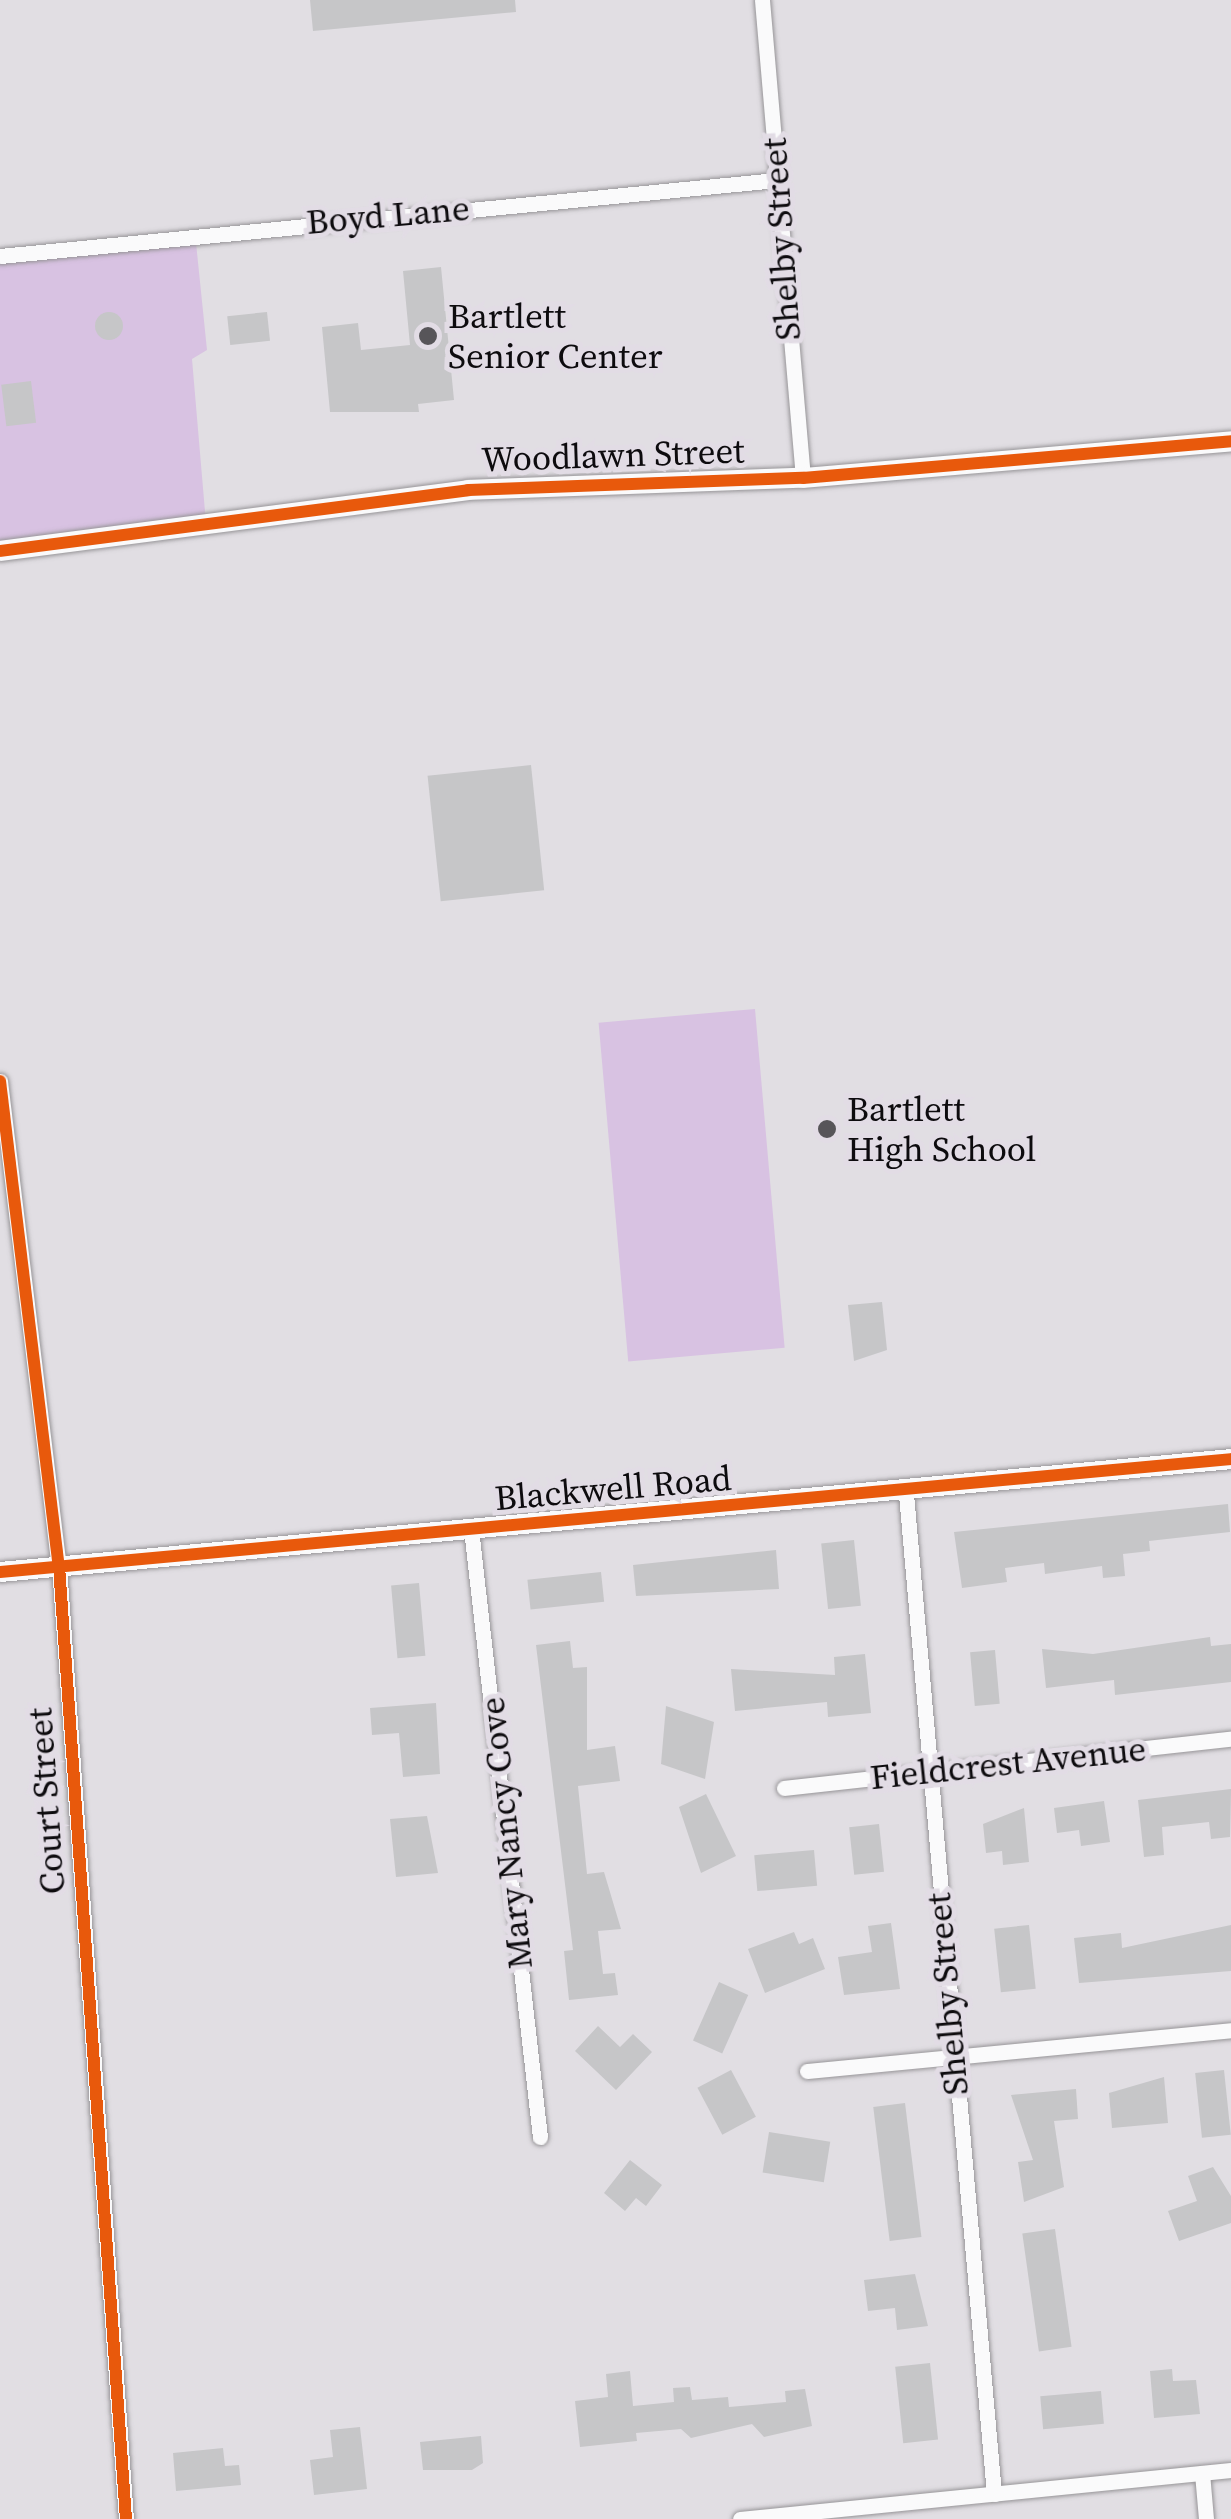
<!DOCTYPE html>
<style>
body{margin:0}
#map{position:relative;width:1231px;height:2519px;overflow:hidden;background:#e1dee3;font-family:"Source Serif 4",serif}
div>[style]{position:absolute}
.green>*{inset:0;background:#d8c2e2;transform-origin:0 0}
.building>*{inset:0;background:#c6c6c8;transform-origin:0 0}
.round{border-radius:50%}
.roads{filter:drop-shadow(0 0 2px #979598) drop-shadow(0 0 2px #979598)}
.minor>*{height:15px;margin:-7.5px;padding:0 7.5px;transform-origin:7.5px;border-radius:7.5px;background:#fafafb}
.tertiary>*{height:20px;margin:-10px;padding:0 10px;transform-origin:10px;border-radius:10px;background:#fafafb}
.cycleway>*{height:12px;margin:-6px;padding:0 6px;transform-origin:6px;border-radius:6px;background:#e8590c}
.dots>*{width:28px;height:28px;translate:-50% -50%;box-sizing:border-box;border:5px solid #e2dce5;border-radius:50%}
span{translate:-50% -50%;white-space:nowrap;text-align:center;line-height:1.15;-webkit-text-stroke:10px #e2dce5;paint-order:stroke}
.street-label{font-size:35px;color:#0d0b0e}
.poi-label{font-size:35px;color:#0d0b0e}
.left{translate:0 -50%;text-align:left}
</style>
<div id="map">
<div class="green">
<i style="clip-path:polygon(195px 233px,207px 350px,192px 359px,206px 523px,0 551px,0 256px)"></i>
<i style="left:755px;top:1009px;width:340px;height:157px;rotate:85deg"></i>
</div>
<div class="building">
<i style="clip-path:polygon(310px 0,515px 0,516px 12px,313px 31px)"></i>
<i style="clip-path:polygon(441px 267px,454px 400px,418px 404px,419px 412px,330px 412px,322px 327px,358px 323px,361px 350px,410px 345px,403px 271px)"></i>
<i style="left:267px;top:312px;width:29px;height:40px;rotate:84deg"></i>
<i class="round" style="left:95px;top:312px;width:28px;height:28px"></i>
<i style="left:31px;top:381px;width:42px;height:30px;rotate:83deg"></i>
<i style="left:531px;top:765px;width:126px;height:104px;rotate:84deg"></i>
<i style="clip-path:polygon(882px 1302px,887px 1350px,854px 1361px,848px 1305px)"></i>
<i style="clip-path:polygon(1228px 1504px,1230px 1532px,1149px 1541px,1150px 1551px,1123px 1554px,1125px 1576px,1103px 1578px,1102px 1566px,1045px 1574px,1044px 1563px,1005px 1568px,1007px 1582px,962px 1588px,954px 1532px)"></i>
<i style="left:854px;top:1540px;width:66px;height:33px;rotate:84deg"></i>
<i style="clip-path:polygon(776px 1550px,779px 1589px,636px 1596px,633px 1565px)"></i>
<i style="left:601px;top:1572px;width:30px;height:74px;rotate:84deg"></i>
<i style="left:419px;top:1583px;width:73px;height:28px;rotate:85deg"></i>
<i style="clip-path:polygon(1210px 1637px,1211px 1646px,1231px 1644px,1231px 1682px,1115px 1695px,1114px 1680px,1046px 1688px,1042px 1649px,1093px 1654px)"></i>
<i style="clip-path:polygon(570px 1641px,573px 1668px,587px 1667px,587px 1750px,615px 1746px,620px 1781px,578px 1786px,587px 1874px,604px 1872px,621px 1929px,598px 1931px,603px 1974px,615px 1973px,618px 1995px,569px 2000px,564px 1951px,573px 1950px,536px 1645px)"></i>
<i style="left:995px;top:1650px;width:54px;height:25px;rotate:85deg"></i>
<i style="clip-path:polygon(865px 1654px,871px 1713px,828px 1717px,827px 1702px,735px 1711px,731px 1669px,835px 1675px,834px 1657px)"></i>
<i style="clip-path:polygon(436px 1703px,440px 1774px,403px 1777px,399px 1733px,372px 1735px,370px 1708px)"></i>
<i style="clip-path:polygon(666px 1706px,714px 1722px,705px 1779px,661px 1764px)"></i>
<i style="clip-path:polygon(1231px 1789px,1230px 1837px,1211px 1839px,1209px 1822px,1162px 1827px,1164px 1855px,1144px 1857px,1138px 1800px)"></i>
<i style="clip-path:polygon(706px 1794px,736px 1856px,701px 1873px,679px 1807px)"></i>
<i style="clip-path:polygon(1104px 1801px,1110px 1842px,1081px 1846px,1079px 1830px,1057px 1833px,1054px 1808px)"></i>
<i style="clip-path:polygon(1024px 1808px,1029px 1862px,1003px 1865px,1002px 1851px,986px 1853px,983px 1824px)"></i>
<i style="clip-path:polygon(427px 1816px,438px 1873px,396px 1877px,390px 1819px)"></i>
<i style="left:879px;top:1824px;width:48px;height:30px;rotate:84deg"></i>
<i style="left:814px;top:1850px;width:36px;height:60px;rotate:85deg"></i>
<i style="clip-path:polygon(891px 1923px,900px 1989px,844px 1995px,838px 1957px,872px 1952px,868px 1926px)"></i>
<i style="left:1029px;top:1925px;width:64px;height:35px;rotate:84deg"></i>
<i style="clip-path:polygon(1231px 1925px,1231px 1971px,1079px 1983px,1074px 1938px,1121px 1933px,1122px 1948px)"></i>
<i style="clip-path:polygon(794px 1932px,799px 1944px,813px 1938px,825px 1969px,765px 1993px,748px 1949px)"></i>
<i style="left:719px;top:1982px;width:32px;height:64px;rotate:24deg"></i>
<i style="clip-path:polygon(598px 2026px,620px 2047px,633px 2034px,652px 2052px,616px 2090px,575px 2051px)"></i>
<i style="left:731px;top:2070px;width:53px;height:38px;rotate:62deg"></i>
<i style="left:1224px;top:2070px;width:65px;height:29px;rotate:84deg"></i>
<i style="clip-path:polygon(1164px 2077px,1168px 2123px,1112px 2128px,1109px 2093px)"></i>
<i style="clip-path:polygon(1076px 2089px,1078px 2119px,1054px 2121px,1064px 2187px,1024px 2202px,1018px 2162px,1033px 2160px,1011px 2095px)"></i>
<i style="left:905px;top:2103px;width:135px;height:32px;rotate:83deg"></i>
<i style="left:769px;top:2132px;width:62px;height:41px;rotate:9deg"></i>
<i style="clip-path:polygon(630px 2160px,662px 2185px,646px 2206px,636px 2198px,625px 2211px,604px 2193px)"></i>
<i style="clip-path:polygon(1213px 2167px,1231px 2196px,1231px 2223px,1179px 2241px,1168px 2211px,1197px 2201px,1188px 2176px)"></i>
<i style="left:1055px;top:2229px;width:119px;height:33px;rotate:82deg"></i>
<i style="clip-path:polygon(915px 2274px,928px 2326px,897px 2330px,895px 2308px,868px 2311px,864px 2280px)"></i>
<i style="left:930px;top:2363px;width:77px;height:35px;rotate:84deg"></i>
<i style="clip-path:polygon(1172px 2369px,1173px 2381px,1196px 2380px,1200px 2414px,1154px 2418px,1150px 2371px)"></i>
<i style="clip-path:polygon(630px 2371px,633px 2406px,674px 2402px,673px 2388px,690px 2387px,692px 2400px,728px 2397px,729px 2407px,786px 2402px,785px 2391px,805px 2389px,812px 2426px,764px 2437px,752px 2424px,691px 2438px,681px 2429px,636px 2433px,637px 2441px,580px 2447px,575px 2401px,608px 2397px,606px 2374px)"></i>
<i style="left:1101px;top:2391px;width:33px;height:61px;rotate:85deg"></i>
<i style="clip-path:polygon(360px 2427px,367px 2489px,314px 2495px,310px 2460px,333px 2457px,330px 2430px)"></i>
<i style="clip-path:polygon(481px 2436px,483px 2463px,472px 2470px,423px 2470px,420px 2442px)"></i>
<i style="clip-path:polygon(223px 2448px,225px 2466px,239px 2465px,241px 2485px,176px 2491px,173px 2453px)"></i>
</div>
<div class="roads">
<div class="minor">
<i style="left:762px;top:0;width:480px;rotate:85.1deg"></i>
<i style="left:0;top:256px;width:781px;rotate:-5.59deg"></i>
<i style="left:0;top:1081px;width:489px;rotate:83.1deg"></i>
<i style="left:59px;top:1566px;width:955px;rotate:85.98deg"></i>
<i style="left:906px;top:1494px;width:1004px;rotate:84.97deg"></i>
<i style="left:471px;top:1529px;width:612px;rotate:83.53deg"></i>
<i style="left:784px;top:1788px;width:450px;rotate:-6.3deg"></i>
<i style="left:807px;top:2071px;width:426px;rotate:-5.5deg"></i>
<i style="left:1202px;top:2473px;width:46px;rotate:85deg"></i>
<i style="left:740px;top:2519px;width:493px;rotate:-5.7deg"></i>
</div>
<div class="tertiary">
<i style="left:0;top:551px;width:472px;rotate:-7.4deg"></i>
<i style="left:468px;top:490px;width:335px;rotate:-2.1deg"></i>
<i style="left:803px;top:478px;width:430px;rotate:-4.9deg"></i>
<i style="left:0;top:1572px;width:1236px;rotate:-5.24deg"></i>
</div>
</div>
<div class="cycleway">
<i style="left:0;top:551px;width:472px;rotate:-7.4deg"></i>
<i style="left:468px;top:490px;width:335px;rotate:-2.1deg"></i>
<i style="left:803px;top:478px;width:430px;rotate:-4.9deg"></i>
<i style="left:0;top:1081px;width:489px;rotate:83.1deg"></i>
<i style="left:59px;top:1566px;width:955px;rotate:85.98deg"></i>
<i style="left:0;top:1572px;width:1236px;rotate:-5.24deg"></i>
</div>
<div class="dots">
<i style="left:428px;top:336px;background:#575559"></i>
<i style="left:827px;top:1129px;background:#575559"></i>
</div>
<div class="street-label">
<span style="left:388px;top:215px;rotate:-5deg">Boyd Lane</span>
<span style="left:781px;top:239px;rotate:-94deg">Shelby Street</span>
<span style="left:613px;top:455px;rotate:-2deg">Woodlawn Street</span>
<span style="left:613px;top:1488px;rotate:-5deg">Blackwell Road</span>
<span style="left:1008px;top:1763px;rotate:-6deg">Fieldcrest Avenue</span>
<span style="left:46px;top:1801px;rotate:-94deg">Court Street</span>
<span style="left:506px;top:1833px;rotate:-96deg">Mary Nancy Cove</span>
<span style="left:947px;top:1994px;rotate:-95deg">Shelby Street</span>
</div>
<div class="poi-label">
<span class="left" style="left:448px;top:336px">Bartlett<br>Senior Center</span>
<span class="left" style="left:847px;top:1129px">Bartlett<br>High School</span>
</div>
</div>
